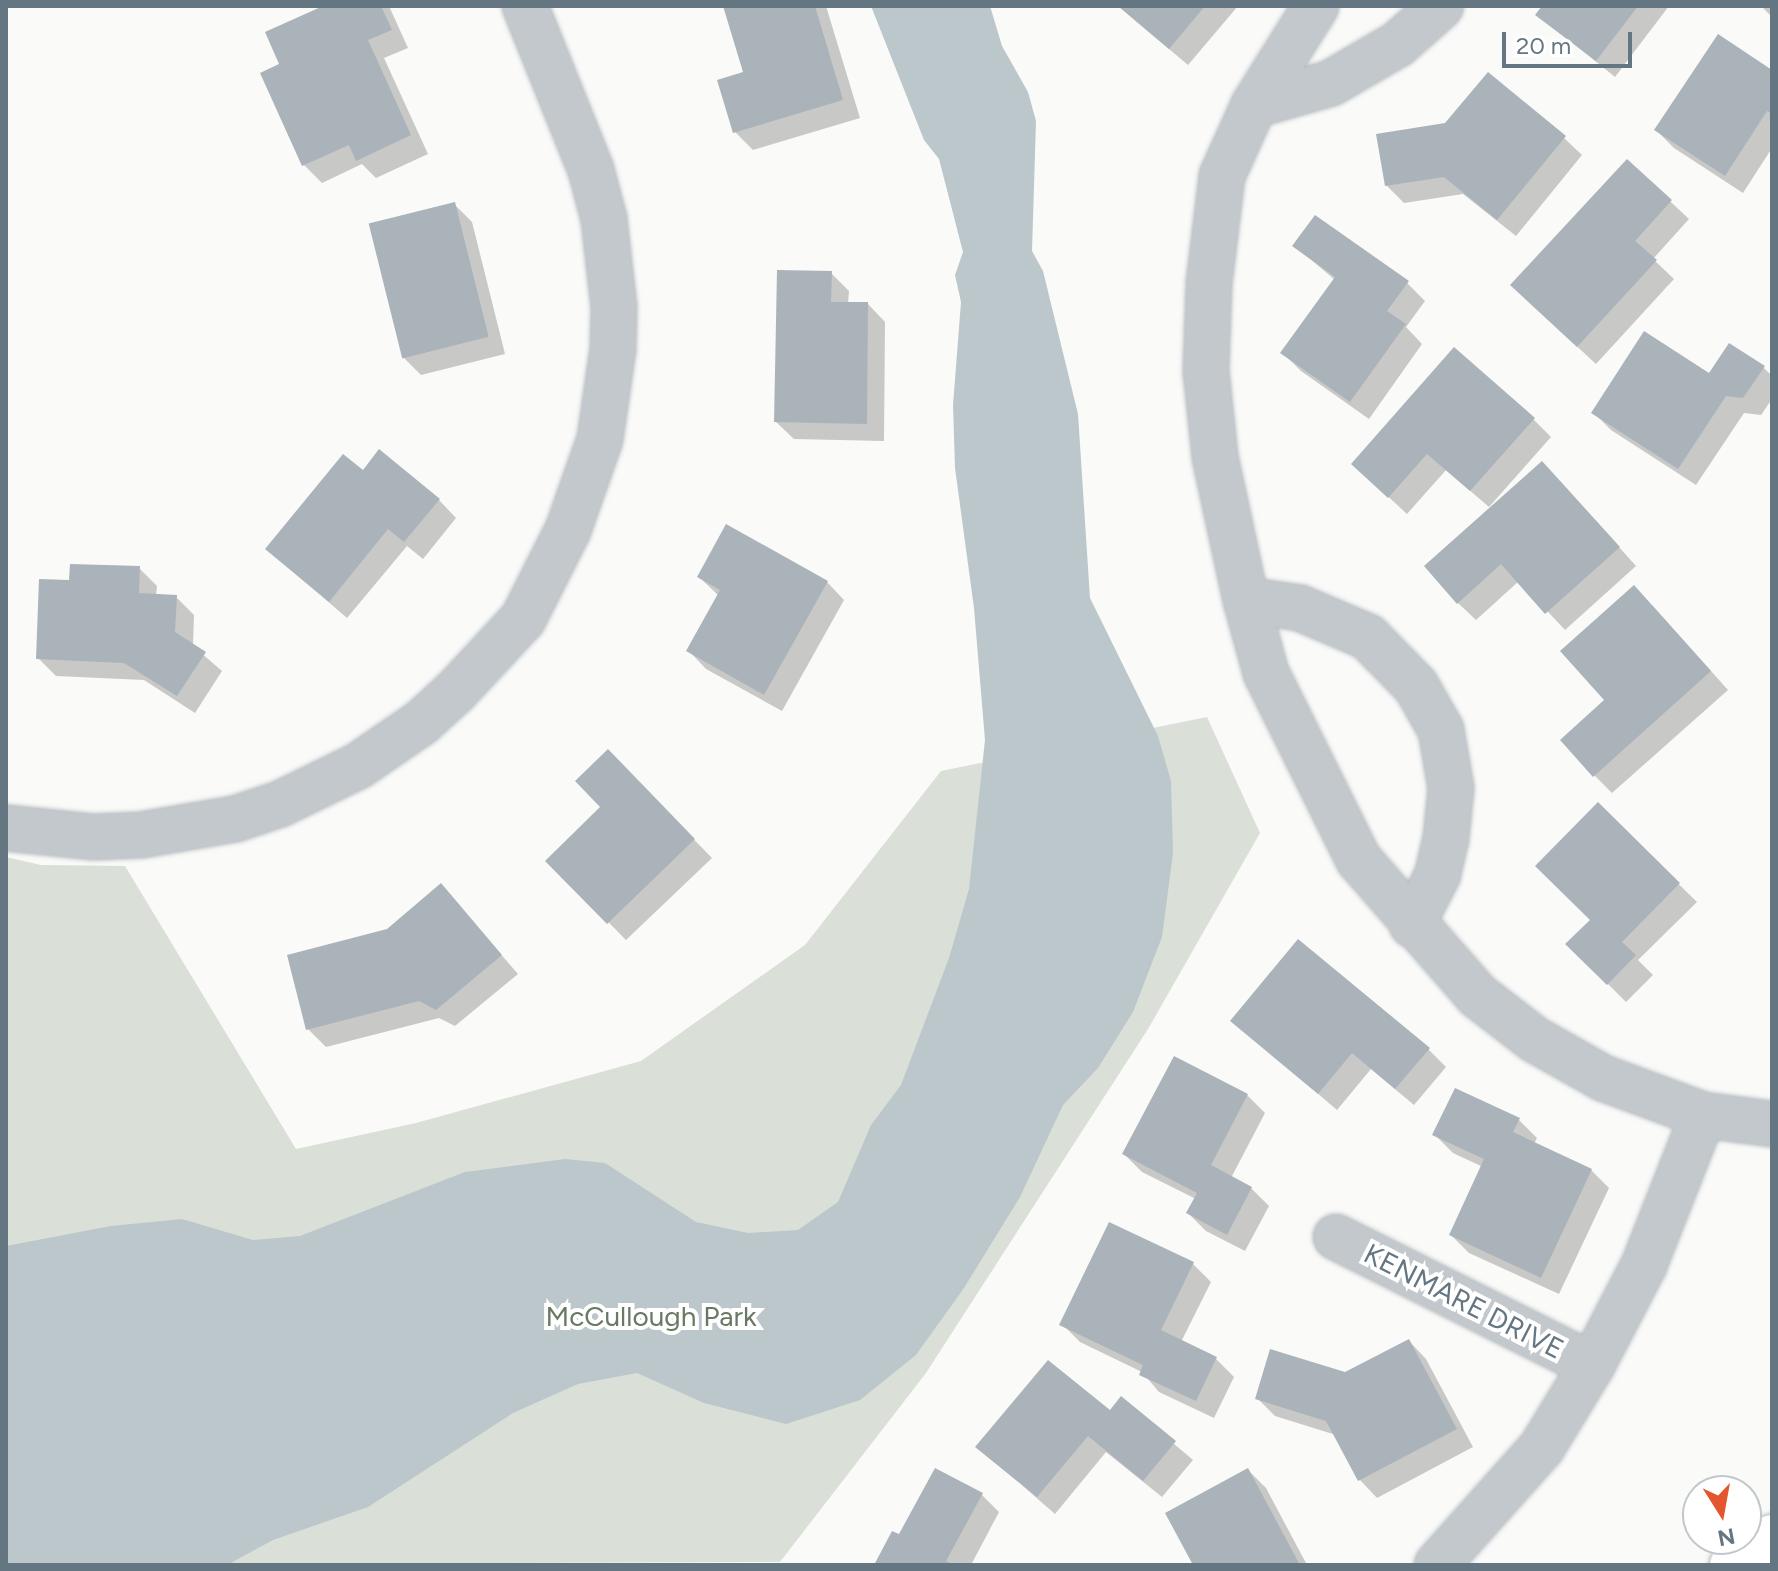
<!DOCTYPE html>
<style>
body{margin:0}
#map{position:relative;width:1778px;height:1571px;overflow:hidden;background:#fafaf8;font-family:Figtree,sans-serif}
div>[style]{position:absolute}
.green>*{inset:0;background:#dadfd7}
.water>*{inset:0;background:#bbc7cb}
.shadow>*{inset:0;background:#0003}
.building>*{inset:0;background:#aab3b9;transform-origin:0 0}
.roads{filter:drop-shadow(0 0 2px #b3babf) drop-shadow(0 0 2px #b3babf)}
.minor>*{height:44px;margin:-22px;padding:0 22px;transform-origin:22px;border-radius:22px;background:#c3c8cc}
.secondary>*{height:44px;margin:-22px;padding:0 22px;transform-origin:22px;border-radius:22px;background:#fff}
span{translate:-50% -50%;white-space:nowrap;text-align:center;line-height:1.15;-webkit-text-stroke:8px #fff;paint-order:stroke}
.street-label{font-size:28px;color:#657683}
.park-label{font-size:28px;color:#687a64}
.frame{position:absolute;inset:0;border:8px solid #657683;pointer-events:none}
.north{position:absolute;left:1682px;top:1475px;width:80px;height:80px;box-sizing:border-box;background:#fff;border:2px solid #c1c8cd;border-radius:50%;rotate:169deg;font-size:22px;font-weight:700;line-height:32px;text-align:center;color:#657683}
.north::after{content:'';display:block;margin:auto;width:28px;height:36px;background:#e4572e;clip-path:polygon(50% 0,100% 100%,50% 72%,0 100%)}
.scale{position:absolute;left:1502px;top:32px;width:130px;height:36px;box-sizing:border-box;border:4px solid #657683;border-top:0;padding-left:10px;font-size:24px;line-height:28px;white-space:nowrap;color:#657683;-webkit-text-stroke:6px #fff;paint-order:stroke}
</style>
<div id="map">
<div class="green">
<i style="clip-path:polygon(1207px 717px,1260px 833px,1148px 1029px,926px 1373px,780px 1562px,6px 1565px,6px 857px,41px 865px,125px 866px,296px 1149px,416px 1123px,641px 1061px,805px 945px,941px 771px)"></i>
</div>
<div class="water">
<i style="clip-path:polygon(871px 6px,990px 6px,1002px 46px,1028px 92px,1036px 121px,1032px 251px,1043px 271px,1078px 414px,1090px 598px,1158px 736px,1171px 781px,1173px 853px,1162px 937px,1133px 1012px,1098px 1068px,1063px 1105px,1020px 1197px,964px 1288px,916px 1355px,860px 1400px,786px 1424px,704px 1403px,637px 1373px,578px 1384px,513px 1413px,368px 1507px,273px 1540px,227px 1565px,6px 1565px,6px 1246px,111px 1226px,182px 1219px,253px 1240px,300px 1236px,465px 1172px,565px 1159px,605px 1163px,696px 1222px,748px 1233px,798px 1230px,838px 1202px,871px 1125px,901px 1085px,949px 958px,969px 889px,985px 740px,974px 608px,955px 468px,953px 405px,961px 302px,955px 275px,963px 252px,939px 159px,924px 140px)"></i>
</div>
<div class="shadow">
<i style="clip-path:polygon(328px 6px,389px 6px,408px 48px,384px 58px,428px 154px,376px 178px,362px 164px,322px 183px,304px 165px,282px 65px)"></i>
<i style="clip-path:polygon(725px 6px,826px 6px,860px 118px,753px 150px,735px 132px,745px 73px)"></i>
<i style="clip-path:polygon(1118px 6px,1238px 6px,1188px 65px)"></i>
<i style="clip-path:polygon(1544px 6px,1669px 6px,1615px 77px,1538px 15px)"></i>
<i style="clip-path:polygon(1761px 6px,1772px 6px,1772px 17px)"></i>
<i style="clip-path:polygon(1772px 72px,1772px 148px,1743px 193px,1674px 148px,1656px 130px)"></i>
<i style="clip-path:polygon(1564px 138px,1582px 155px,1516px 236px,1463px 194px,1404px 203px,1386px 185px)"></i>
<i style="clip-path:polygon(1627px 161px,1689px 219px,1653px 259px,1674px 279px,1596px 364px,1530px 303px)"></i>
<i style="clip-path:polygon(454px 204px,472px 222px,505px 354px,421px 375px,403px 357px)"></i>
<i style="clip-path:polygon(1295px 246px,1407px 283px,1425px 301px,1406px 327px,1422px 344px,1369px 419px,1301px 371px,1283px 353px,1335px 280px)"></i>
<i style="clip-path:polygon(831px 273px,849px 291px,848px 304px,868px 304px,885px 322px,884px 441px,794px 439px,776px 422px)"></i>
<i style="clip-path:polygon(1763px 367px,1772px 376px,1772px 399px,1761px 415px,1744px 413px,1696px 485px,1611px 430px,1593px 412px,1709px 376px)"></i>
<i style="clip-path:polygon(1533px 419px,1551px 437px,1489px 507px,1446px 470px,1407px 514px,1353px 464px)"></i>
<i style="clip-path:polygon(363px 473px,439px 500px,456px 518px,423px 559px,407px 546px,347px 618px,267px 549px)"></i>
<i style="clip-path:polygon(1560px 481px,1636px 566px,1565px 630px,1519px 581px,1476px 620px,1458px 603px)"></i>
<i style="clip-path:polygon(139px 568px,157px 586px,156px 596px,176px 597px,194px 615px,193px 646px,222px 671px,195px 713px,144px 680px,56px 676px,38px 658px,71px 582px)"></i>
<i style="clip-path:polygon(699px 577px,827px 582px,844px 600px,782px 711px,706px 669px,689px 651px,719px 596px)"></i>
<i style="clip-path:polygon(1652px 605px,1728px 690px,1612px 793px,1594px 775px,1607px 700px)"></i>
<i style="clip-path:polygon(608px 752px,712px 858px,626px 940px,548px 861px,603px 807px)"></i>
<i style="clip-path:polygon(1598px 805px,1697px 902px,1638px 960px,1653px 975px,1626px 1002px,1568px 944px,1592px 920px)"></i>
<i style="clip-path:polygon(441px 886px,518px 974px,455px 1026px,439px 1018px,326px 1047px,308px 1029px,388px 931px)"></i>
<i style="clip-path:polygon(1233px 1021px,1428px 1049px,1446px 1067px,1414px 1105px,1371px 1069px,1337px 1110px)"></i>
<i style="clip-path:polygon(1247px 1095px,1265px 1113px,1231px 1178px,1251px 1188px,1269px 1206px,1245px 1251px,1206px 1231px,1188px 1213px,1196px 1199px,1142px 1172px,1124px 1154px)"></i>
<i style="clip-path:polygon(1519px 1120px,1537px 1138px,1534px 1144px,1591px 1170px,1609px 1188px,1559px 1294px,1469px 1253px,1451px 1235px,1483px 1167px,1453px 1153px,1435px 1135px)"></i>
<i style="clip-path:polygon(1193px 1264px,1211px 1282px,1181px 1342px,1216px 1359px,1234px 1377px,1214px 1418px,1159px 1392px,1142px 1372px,1080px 1342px,1062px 1324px)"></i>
<i style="clip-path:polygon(1409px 1341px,1426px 1359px,1473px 1447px,1377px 1498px,1360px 1480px,1336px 1435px,1275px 1416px,1257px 1398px,1346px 1374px)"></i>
<i style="clip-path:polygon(1121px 1399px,1193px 1460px,1162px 1497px,1106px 1452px,1055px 1514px,978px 1447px,1110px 1413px)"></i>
<i style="clip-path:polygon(1248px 1470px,1266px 1488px,1307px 1565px,1195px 1565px)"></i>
<i style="clip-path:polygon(981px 1494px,999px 1512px,971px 1565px,876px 1565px,900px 1537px)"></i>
</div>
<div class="building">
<i style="clip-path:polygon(323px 6px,381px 6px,392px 30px,368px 40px,411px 135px,356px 161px,349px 145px,302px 166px,260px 73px,279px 64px,265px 32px)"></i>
<i style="clip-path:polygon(723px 6px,815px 6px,843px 100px,733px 133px,717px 80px,743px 72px)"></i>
<i style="clip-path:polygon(1118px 6px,1205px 6px,1169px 49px)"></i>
<i style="clip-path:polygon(1542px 6px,1638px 6px,1596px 61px,1535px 15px)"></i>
<i style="clip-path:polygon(1718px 34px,1772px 70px,1772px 114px,1767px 111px,1725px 176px,1654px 130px)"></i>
<i style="clip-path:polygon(1488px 72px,1566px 136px,1497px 220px,1444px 177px,1385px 186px,1376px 134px,1445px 123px)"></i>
<i style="clip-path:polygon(1627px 159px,1672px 200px,1635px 241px,1657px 260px,1577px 347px,1510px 285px)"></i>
<i style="left:455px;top:202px;width:139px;height:89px;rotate:76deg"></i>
<i style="clip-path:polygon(1315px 215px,1409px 281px,1387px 311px,1406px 324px,1350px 402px,1280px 353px,1335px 277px,1292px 246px)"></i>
<i style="clip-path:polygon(777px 270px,832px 271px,831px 302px,868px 302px,867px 424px,774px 422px)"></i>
<i style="clip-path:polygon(1644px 331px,1709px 373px,1729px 343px,1765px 366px,1743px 398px,1726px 396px,1678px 469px,1591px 413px)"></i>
<i style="clip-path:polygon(1454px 347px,1535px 418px,1470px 491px,1427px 454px,1388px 498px,1351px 464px)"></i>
<i style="clip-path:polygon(379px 449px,440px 499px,404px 542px,388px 529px,329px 602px,265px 549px,343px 454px,363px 470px)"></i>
<i style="clip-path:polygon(1542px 461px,1620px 547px,1545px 614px,1501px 564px,1457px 604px,1424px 566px)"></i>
<i style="clip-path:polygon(726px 524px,828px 581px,764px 695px,686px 651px,720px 590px,697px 577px)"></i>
<i style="clip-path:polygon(70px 564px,140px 566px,139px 593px,177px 595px,175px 632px,206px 652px,177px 696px,124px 663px,36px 659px,39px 579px,69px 580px)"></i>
<i style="clip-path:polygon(1634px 585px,1711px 671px,1593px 777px,1560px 740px,1604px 700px,1560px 651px)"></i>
<i style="clip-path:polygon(608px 749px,695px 839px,607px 924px,545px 861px,600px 807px,575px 781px)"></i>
<i style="clip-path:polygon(1598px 802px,1680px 883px,1622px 942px,1636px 955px,1607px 985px,1565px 944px,1590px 920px,1535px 866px)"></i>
<i style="clip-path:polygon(441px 883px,502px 955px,436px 1010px,419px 1001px,306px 1030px,287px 955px,387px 929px)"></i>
<i style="clip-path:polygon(1298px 939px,1430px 1048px,1395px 1089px,1352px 1053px,1318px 1094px,1230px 1021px)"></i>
<i style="clip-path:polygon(1174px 1056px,1248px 1094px,1211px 1165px,1252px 1187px,1227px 1235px,1186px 1213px,1197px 1193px,1122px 1154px)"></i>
<i style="clip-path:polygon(1455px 1088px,1520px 1118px,1513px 1132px,1592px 1169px,1541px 1278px,1449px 1235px,1484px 1159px,1432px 1135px)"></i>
<i style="clip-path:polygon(1109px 1222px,1194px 1262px,1161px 1330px,1217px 1357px,1196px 1401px,1139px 1375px,1143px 1365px,1059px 1325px)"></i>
<i style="clip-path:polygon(1409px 1339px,1457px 1429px,1358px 1481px,1326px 1421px,1255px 1399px,1270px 1349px,1345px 1372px)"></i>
<i style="clip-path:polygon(1048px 1360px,1110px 1410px,1121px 1396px,1176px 1441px,1143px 1481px,1088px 1436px,1037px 1497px,975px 1447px)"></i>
<i style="clip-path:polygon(935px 1468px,983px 1493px,946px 1561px,954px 1565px,874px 1565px,892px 1531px,899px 1534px)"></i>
<i style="clip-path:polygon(1248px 1468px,1300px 1565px,1193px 1565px,1165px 1513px)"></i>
</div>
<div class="roads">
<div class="minor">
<i style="left:1316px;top:6px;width:117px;rotate:122.1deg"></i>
<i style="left:1254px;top:105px;width:78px;rotate:114.3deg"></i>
<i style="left:1222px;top:176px;width:109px;rotate:96.9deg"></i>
<i style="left:1209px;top:284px;width:87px;rotate:92deg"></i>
<i style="left:1206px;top:371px;width:86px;rotate:84deg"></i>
<i style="left:1215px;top:457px;width:146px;rotate:77.8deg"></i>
<i style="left:1246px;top:600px;width:76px;rotate:74.7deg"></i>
<i style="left:1266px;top:673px;width:209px;rotate:63.6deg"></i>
<i style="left:1359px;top:860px;width:179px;rotate:48.8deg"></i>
<i style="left:1477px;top:995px;width:72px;rotate:37.7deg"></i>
<i style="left:1534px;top:1039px;width:79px;rotate:29.5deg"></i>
<i style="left:1603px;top:1078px;width:107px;rotate:20.3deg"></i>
<i style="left:1703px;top:1115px;width:70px;rotate:7.4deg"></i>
<i style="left:1254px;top:105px;width:80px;rotate:-15.9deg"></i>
<i style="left:1331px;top:83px;width:78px;rotate:-30.2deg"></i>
<i style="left:1398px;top:44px;width:57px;rotate:-41.5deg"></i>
<i style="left:1246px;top:600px;width:55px;rotate:8.4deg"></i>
<i style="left:1300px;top:608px;width:74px;rotate:23.1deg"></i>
<i style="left:1368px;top:637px;width:69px;rotate:45.6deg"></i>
<i style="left:1416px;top:686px;width:51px;rotate:60.4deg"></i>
<i style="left:1441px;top:730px;width:59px;rotate:80.2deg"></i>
<i style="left:1451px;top:788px;width:50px;rotate:95.7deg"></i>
<i style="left:1446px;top:838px;width:37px;rotate:103deg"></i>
<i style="left:1438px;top:874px;width:57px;rotate:117deg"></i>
<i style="left:6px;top:828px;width:87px;rotate:5.9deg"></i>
<i style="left:93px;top:837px;width:48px;rotate:-2.4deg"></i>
<i style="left:141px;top:835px;width:95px;rotate:-9.7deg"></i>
<i style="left:235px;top:819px;width:47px;rotate:-18.4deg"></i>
<i style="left:280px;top:804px;width:87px;rotate:-26deg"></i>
<i style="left:358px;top:766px;width:78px;rotate:-34.5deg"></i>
<i style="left:422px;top:722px;width:46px;rotate:-42.4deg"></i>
<i style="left:456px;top:691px;width:98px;rotate:-47.1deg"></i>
<i style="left:523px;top:619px;width:100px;rotate:-63.2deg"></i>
<i style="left:568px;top:530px;width:96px;rotate:-70.6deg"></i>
<i style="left:600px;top:439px;width:91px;rotate:-81.8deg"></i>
<i style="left:613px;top:349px;width:42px;rotate:-88.6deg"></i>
<i style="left:614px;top:307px;width:89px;rotate:-96.5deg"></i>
<i style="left:604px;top:219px;width:51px;rotate:-104.9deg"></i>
<i style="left:591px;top:170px;width:177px;rotate:-111.9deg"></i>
<i style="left:1336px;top:1237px;width:286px;rotate:26.6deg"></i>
<i style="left:1437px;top:1565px;width:158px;rotate:-48.3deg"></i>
<i style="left:1542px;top:1447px;width:96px;rotate:-58.6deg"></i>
<i style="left:1592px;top:1365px;width:113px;rotate:-62.5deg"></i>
<i style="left:1644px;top:1265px;width:161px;rotate:-68.5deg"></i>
</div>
<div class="secondary">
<i style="left:1732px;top:1565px;width:49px;rotate:-35deg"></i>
</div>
</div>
<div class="street-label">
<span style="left:1464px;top:1301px;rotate:27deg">KENMARE DRIVE</span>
</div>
<div class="park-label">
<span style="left:651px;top:1316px">McCullough Park</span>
</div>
<div class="frame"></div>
<div class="north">N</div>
<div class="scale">20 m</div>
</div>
